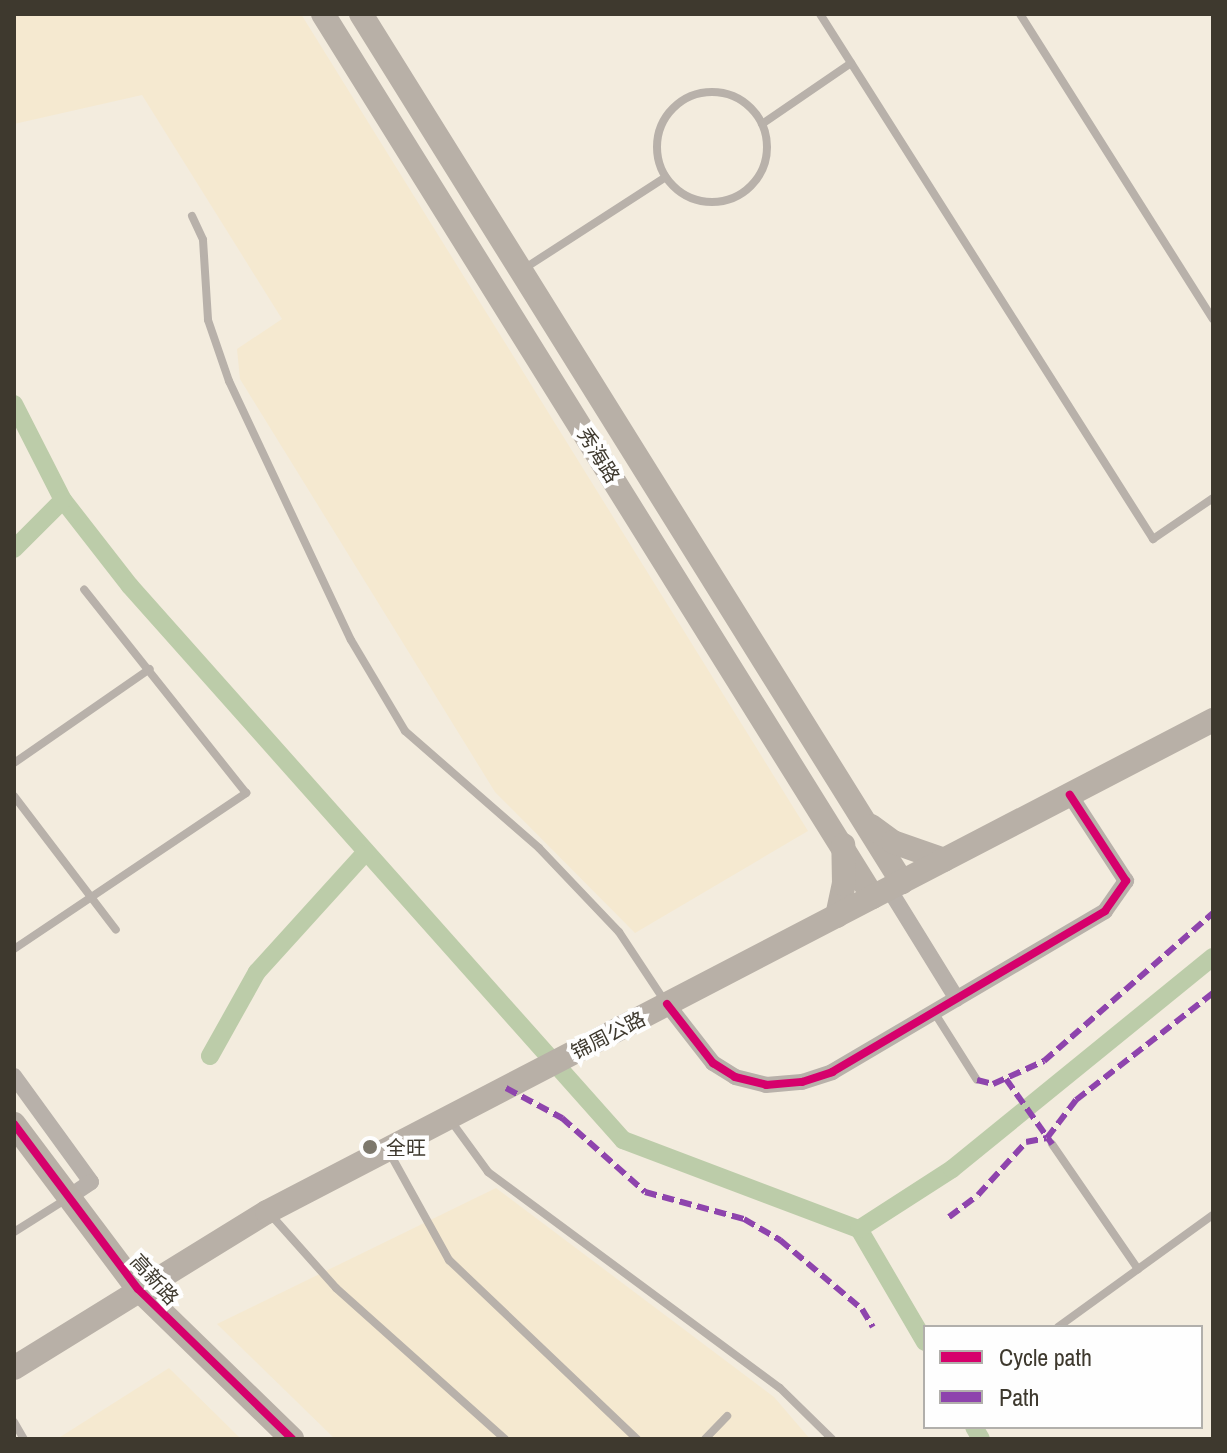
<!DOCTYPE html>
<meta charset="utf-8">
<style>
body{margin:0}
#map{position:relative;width:1227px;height:1453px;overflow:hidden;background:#f3ecde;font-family:"Archivo Narrow","Noto Sans SC",sans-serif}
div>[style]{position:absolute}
.built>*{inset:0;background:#f5e9d0}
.canal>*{height:18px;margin:-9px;padding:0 9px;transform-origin:9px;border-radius:9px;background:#bccca9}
.lane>*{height:8px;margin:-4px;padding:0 4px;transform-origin:4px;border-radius:4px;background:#b8b1aa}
.lane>.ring{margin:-4px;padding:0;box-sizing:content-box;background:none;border:8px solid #b8b1aa;border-radius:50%}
.street>*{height:16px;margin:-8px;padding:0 8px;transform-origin:8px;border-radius:8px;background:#b8b1aa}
.secondary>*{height:24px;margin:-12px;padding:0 12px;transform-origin:12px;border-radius:12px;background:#b8b0a7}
.quiet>*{height:6px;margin-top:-3px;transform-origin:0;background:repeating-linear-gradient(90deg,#8e44ad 0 12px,transparent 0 18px)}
.cycleway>*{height:8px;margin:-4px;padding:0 4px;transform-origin:4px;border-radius:4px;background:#d6006c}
.dots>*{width:22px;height:22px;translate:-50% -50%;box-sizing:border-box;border:4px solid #fefefe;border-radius:50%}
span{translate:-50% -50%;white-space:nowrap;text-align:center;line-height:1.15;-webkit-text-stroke:8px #fefefe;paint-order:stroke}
.street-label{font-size:20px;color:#3e392e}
.poi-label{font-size:20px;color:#3e392e}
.left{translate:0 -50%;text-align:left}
.frame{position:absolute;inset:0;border:16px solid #3e392e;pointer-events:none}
.legend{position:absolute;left:923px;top:1325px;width:280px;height:104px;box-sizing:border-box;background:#fefefe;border:2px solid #b1afab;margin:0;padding:10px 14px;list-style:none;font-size:24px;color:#3e392e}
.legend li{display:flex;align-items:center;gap:16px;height:40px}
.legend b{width:40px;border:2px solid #b1afab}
</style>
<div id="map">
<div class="built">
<i style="clip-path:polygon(14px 14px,301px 14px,808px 831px,635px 933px,495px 792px,240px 379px,237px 349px,282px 319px,142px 95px,14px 124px)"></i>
<i style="clip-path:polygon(496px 1188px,774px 1397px,810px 1439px,335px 1439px,217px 1324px)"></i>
<i style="clip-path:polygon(169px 1368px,241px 1439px,57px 1439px)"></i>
</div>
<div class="canal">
<i style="left:14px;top:404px;width:108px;rotate:63deg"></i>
<i style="left:63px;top:500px;width:109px;rotate:52.1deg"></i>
<i style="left:130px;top:586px;width:742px;rotate:48.33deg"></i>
<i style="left:623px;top:1140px;width:252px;rotate:20.7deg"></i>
<i style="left:859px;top:1229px;width:131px;rotate:59.7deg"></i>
<i style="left:14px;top:549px;width:69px;rotate:-45deg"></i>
<i style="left:210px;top:1056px;width:96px;rotate:-60.8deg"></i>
<i style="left:257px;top:972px;width:159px;rotate:-47.8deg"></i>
<i style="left:859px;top:1229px;width:111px;rotate:-32.8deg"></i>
<i style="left:952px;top:1169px;width:336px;rotate:-39.1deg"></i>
<i style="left:974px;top:1427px;width:14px;rotate:60deg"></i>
</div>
<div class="lane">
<i style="left:820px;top:14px;width:622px;rotate:57.61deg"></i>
<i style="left:1153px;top:539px;width:73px;rotate:-34.3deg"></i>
<i style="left:1020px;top:14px;width:361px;rotate:57.7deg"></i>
<i class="ring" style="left:657px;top:92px;width:102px;height:102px"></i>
<i style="left:762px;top:124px;width:108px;rotate:-34.4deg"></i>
<i style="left:192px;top:216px;width:26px;rotate:65deg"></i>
<i style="left:203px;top:240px;width:80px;rotate:86.4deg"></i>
<i style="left:208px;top:320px;width:65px;rotate:71deg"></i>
<i style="left:229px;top:381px;width:286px;rotate:64.8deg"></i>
<i style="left:351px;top:640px;width:106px;rotate:59.3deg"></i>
<i style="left:405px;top:731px;width:178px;rotate:41.1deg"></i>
<i style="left:539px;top:848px;width:116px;rotate:46.4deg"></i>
<i style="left:619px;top:932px;width:82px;rotate:56.5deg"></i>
<i style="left:522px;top:270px;width:171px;rotate:-32.9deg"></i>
<i style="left:14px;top:763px;width:165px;rotate:-34.7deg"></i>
<i style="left:14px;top:796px;width:168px;rotate:52.7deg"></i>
<i style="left:14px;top:949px;width:280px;rotate:-33.9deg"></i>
<i style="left:246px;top:793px;width:260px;rotate:-128.5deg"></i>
<i style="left:934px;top:1012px;width:80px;rotate:57.7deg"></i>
<i style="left:451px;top:1121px;width:63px;rotate:54deg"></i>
<i style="left:488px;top:1172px;width:363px;rotate:36.5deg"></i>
<i style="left:780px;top:1388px;width:73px;rotate:44.4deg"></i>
<i style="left:1052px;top:1144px;width:152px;rotate:55.5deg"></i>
<i style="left:388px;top:1150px;width:126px;rotate:61deg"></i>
<i style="left:449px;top:1260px;width:260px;rotate:43.6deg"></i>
<i style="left:271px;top:1215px;width:98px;rotate:48.3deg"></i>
<i style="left:336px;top:1288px;width:227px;rotate:41.8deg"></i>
<i style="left:14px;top:1232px;width:64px;rotate:-32.2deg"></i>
<i style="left:1058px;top:1327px;width:191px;rotate:-35.9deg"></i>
<i style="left:14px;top:1422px;width:20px;rotate:60deg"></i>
<i style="left:705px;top:1439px;width:32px;rotate:-46deg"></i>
</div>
<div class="street">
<i style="left:889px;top:889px;width:129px;rotate:58.3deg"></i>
<i style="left:667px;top:1004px;width:75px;rotate:52.1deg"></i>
<i style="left:713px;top:1063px;width:26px;rotate:32deg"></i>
<i style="left:735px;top:1077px;width:32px;rotate:14deg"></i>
<i style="left:766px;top:1085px;width:36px;rotate:-5deg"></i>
<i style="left:802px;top:1082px;width:32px;rotate:-18deg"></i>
<i style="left:832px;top:1072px;width:317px;rotate:-30.5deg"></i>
<i style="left:1105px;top:911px;width:37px;rotate:-55deg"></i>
<i style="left:1126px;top:881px;width:103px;rotate:-123.1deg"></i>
<i style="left:14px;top:1076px;width:131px;rotate:54deg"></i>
<i style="left:91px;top:1182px;width:27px;rotate:146deg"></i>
</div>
<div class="secondary">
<i style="left:323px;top:14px;width:1040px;rotate:58.08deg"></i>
<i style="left:361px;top:14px;width:1023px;rotate:58.07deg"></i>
<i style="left:871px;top:826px;width:27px;rotate:36deg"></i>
<i style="left:893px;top:842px;width:54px;rotate:19.4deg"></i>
<i style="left:837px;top:916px;width:33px;rotate:-78deg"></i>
<i style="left:844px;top:884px;width:39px;rotate:-91deg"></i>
<i style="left:14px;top:1124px;width:206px;rotate:53.1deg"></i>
<i style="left:138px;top:1289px;width:215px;rotate:44.2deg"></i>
<i style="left:14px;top:1368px;width:297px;rotate:-31.7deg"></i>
<i style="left:267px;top:1212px;width:1066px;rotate:-27.48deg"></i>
</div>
<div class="quiet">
<i style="left:1006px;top:1079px;width:80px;rotate:54.7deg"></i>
<i style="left:977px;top:1080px;width:16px;rotate:14deg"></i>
<i style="left:993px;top:1084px;width:56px;rotate:-24.3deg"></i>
<i style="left:1044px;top:1061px;width:225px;rotate:-41.2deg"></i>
<i style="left:506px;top:1088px;width:64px;rotate:28.2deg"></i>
<i style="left:562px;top:1118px;width:111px;rotate:41.7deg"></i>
<i style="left:645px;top:1192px;width:103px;rotate:15.3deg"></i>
<i style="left:744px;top:1219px;width:42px;rotate:30.3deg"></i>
<i style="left:780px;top:1240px;width:107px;rotate:40.1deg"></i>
<i style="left:862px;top:1309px;width:21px;rotate:59deg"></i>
<i style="left:949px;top:1217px;width:36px;rotate:-37deg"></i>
<i style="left:978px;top:1195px;width:72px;rotate:-47.8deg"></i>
<i style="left:1026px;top:1142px;width:21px;rotate:-11deg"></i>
<i style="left:1047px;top:1138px;width:48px;rotate:-52.7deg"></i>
<i style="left:1076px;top:1100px;width:174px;rotate:-38deg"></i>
</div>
<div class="cycleway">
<i style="left:667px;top:1004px;width:75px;rotate:52.1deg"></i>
<i style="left:713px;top:1063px;width:26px;rotate:32deg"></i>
<i style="left:735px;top:1077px;width:32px;rotate:14deg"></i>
<i style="left:766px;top:1085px;width:36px;rotate:-5deg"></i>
<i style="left:802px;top:1082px;width:32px;rotate:-18deg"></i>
<i style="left:832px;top:1072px;width:317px;rotate:-30.5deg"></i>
<i style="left:1105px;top:911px;width:37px;rotate:-55deg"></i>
<i style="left:1126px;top:881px;width:103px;rotate:-123.1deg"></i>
<i style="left:14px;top:1124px;width:206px;rotate:53.1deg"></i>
<i style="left:138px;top:1289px;width:215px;rotate:44.2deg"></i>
</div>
<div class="dots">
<i style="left:370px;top:1147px;background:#7d786c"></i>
</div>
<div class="street-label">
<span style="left:599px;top:455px;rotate:58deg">秀海路</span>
<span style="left:608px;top:1035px;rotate:-27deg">锦周公路</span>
<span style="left:155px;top:1279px;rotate:48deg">高新路</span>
</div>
<div class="poi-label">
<span class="left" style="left:386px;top:1147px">全旺</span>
</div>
<div class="frame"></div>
<ul class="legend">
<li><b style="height:10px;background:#d6006c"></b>Cycle path</li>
<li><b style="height:10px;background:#8e44ad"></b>Path</li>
</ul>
</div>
